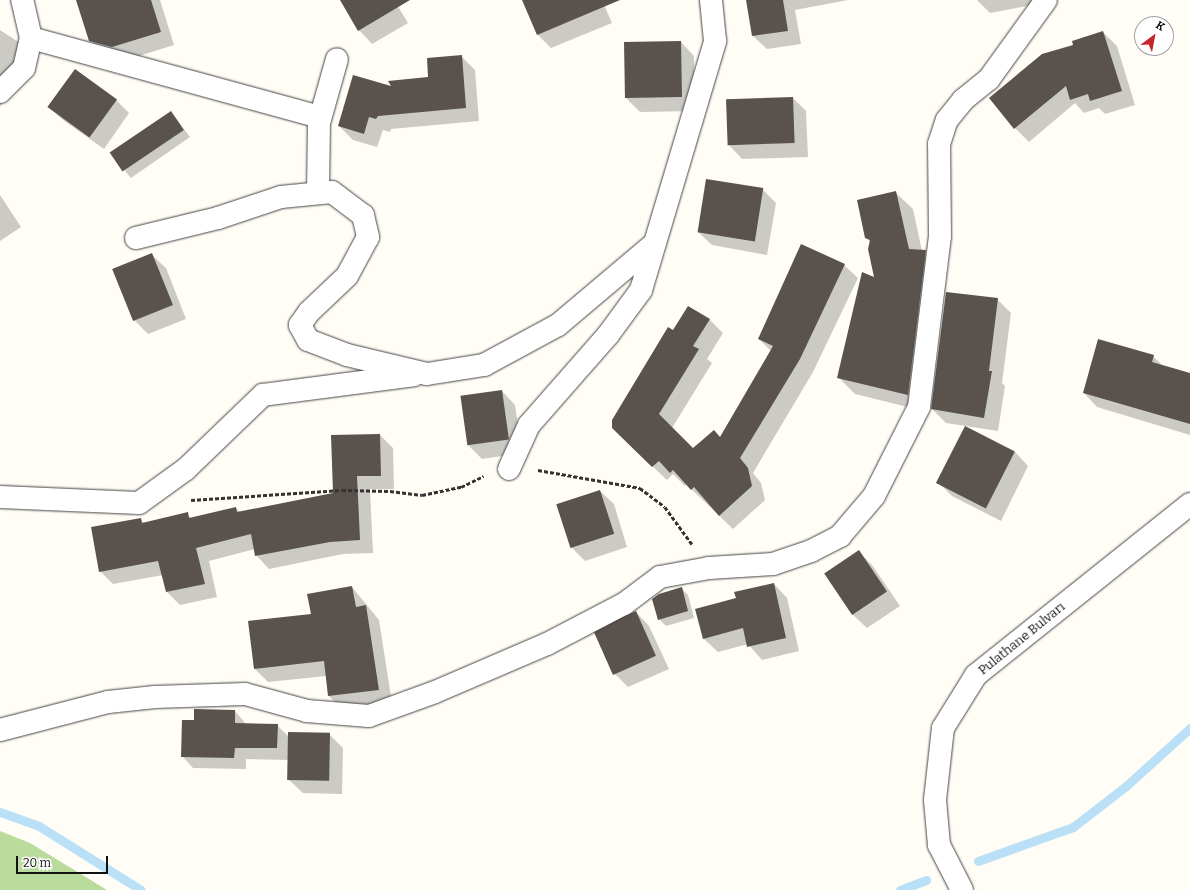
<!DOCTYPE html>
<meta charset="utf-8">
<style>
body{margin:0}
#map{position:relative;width:1190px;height:890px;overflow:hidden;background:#fffdf5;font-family:Bitter,serif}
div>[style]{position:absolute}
.forest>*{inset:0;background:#b9dc9c}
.shadow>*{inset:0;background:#0003}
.stream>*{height:9px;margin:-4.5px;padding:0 4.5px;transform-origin:4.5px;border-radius:4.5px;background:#b9e0f7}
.building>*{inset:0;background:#5a524d;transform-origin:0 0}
.path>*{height:2.5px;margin-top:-1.25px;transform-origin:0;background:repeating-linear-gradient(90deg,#333 0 4px,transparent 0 6px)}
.roads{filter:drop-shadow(0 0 1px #444) drop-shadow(0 0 1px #444)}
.minor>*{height:22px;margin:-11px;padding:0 11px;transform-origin:11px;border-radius:11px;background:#fff}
span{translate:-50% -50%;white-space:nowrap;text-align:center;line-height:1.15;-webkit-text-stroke:4px #fff;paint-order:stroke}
.street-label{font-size:13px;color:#111}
.north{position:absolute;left:1134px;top:16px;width:40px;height:40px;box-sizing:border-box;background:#fff;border:1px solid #a0a0a0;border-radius:50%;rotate:32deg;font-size:11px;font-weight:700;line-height:16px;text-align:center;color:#111}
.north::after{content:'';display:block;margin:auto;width:14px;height:18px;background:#c4262e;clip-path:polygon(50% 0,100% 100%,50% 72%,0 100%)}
.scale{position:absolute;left:16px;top:856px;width:92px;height:18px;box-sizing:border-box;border:2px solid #111;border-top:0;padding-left:5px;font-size:12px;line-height:14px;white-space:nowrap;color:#111;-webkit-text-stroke:3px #fff;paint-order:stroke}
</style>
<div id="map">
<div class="forest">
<i style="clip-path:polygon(0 831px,30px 843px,107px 890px,0 890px)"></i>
</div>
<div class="shadow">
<i style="clip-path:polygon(85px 0,160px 0,174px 45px,126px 60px,104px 54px,90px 40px)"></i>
<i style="clip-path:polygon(341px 0,394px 0,408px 23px,372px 44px,359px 30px)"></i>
<i style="clip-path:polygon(523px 0,602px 0,612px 23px,551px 48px,538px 35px)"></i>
<i style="clip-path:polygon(747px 0,848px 0,795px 10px,801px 44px,767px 49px,753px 36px)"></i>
<i style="clip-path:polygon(977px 0,1043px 0,1043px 3px,990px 13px)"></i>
<i style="clip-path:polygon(0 30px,17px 41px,31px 54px,0 107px)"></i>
<i style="clip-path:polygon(1103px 32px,1117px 46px,1135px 105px,1105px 114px,1099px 108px,1084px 113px,1075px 103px,1029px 142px,1015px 128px)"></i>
<i style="clip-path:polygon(681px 42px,694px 56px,695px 111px,640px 112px,626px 98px,625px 43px)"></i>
<i style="clip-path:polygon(461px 56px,475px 70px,479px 121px,391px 129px,390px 132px,383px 130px,377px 147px,353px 140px,339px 126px,393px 88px,429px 78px)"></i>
<i style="clip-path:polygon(793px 98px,806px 111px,808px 157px,742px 159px,729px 145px)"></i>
<i style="clip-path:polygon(116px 100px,129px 113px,104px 149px,63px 120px,49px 107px)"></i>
<i style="clip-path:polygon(171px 112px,190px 137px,131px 178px,125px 171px)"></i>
<i style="clip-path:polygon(762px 189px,776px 203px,767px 255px,712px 245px,698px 232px)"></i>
<i style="clip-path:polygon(896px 193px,913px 209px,922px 251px,942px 268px,924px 411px,855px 394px,838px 377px,876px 279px,870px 242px,866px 237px)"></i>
<i style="clip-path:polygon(0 195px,21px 227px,0 241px)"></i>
<i style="clip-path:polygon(152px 255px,166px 268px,186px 319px,148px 334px,134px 320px)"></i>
<i style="clip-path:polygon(844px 265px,858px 278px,813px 372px,753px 473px,761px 483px,765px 500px,733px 529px,686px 484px,685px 486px,673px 474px,667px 480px,626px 441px,674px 331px,709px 319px,723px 333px,707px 359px,712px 363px,672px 428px,693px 449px,721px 438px,771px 351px,759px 339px)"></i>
<i style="clip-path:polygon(997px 299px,1011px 313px,1002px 383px,1005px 386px,998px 431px,946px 423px,932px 409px)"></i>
<i style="clip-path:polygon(1153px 356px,1163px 366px,1190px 374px,1190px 435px,1097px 407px,1084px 393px)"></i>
<i style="clip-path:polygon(502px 391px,515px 405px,522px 453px,482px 459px,468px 445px)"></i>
<i style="clip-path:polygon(965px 428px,1015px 452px,1028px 466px,1001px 521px,952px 496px,938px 482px)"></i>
<i style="clip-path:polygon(380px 435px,393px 448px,394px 489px,370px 489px,373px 553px,343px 554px,269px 569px,256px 555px,255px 549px,209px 561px,217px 597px,180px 605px,167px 592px,163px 575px,113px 584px,100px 571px,140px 519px,145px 524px,187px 514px,192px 519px,236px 508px,240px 512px,334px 494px)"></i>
<i style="clip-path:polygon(600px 491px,614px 504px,627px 547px,585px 561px,571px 547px)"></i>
<i style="clip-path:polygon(859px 552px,872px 565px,900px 606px,867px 628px,853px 615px)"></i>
<i style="clip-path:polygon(774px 584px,787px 598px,799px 651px,762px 660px,748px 644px,718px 652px,704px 639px,737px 599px)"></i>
<i style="clip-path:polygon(352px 587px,379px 620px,392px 703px,342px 709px,329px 696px,326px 676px,268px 682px,255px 669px,312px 615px)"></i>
<i style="clip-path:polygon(681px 588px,688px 595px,694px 618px,666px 626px,659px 619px)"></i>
<i style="clip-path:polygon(636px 612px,649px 626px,669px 669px,628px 687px,615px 674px,597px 633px)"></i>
<i style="clip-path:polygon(235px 711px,246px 724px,277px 725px,289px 737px,329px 734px,343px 748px,342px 794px,303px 793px,289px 780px,289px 760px,246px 759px,246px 769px,193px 768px,182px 756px,195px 721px)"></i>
</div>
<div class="stream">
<i style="left:0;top:812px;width:41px;rotate:19.7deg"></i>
<i style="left:39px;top:826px;width:120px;rotate:32.1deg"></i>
<i style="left:978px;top:861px;width:101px;rotate:-19.7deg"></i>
<i style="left:1073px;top:827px;width:67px;rotate:-37.7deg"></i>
<i style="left:1126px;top:786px;width:86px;rotate:-42.2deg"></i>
<i style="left:900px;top:890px;width:28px;rotate:-21deg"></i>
</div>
<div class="building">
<i style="clip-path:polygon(76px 0,151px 0,161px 32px,112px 47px,89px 41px)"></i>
<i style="clip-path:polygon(340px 0,410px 0,358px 31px)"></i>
<i style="clip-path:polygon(522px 0,620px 0,537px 35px)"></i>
<i style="clip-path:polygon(746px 0,783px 0,788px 31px,752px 36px)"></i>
<i style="clip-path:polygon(1103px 31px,1122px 91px,1090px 101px,1088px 94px,1070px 100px,1066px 86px,1014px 129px,989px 98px,1042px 54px,1073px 45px,1072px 41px)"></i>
<i style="left:681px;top:41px;width:56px;height:57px;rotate:89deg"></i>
<i style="clip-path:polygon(462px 55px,466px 108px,378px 116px,376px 119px,369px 117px,364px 134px,338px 126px,353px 75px,391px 86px,388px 81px,428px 77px,427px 58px)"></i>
<i style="left:75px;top:69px;width:52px;height:47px;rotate:36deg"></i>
<i style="left:793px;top:97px;width:46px;height:67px;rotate:88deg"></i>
<i style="left:171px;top:111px;width:23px;height:74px;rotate:56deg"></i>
<i style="left:706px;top:179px;width:58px;height:54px;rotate:9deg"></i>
<i style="clip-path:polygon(896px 191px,909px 249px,926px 250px,908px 395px,837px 378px,862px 272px,874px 277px,868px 249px,870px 240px,865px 238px,857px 200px)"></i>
<i style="clip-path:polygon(801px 244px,845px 264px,800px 359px,740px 458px,748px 468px,752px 486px,719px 516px,694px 487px,691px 490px,673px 470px,670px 473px,659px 461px,652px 467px,612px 428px,612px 420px,668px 327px,673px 330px,688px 306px,710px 319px,693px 346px,699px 349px,659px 414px,693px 448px,714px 430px,720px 437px,773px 346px,758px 339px)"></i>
<i style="left:152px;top:253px;width:56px;height:43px;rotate:68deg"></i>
<i style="clip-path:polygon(946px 292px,998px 298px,989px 371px,992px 371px,984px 418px,931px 409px)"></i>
<i style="clip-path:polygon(1098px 339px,1154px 355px,1152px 362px,1190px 373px,1190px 424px,1083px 393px)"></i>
<i style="left:502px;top:390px;width:50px;height:42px;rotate:82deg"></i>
<i style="left:965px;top:426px;width:56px;height:64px;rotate:27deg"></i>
<i style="clip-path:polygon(380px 434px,381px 476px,357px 476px,360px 540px,330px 542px,255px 556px,251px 534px,196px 548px,205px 584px,166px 592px,158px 561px,99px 572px,91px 527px,141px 518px,142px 523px,188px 512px,189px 518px,236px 507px,237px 512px,333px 493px,331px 435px)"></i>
<i style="left:600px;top:490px;width:46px;height:46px;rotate:72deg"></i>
<i style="left:859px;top:550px;width:50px;height:42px;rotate:56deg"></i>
<i style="clip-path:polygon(774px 583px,786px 638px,747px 647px,743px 628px,703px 639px,695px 609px,736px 598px,734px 592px)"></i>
<i style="clip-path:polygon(352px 586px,356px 607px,366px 605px,379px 690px,328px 696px,324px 661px,254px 669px,248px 621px,311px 614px,307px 594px)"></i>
<i style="clip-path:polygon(682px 587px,688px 611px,658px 620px,652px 599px,659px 594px)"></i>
<i style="left:636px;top:611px;width:49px;height:47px;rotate:66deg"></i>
<i style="clip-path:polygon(194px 709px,235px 710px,235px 723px,278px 724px,277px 748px,235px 748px,234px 758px,181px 757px,182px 720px,194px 720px)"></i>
<i style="left:288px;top:732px;width:42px;height:48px;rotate:1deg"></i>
</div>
<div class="path">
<i style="left:538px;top:470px;width:104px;rotate:10deg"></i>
<i style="left:640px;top:488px;width:31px;rotate:37deg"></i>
<i style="left:665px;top:507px;width:46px;rotate:53.9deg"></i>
<i style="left:191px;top:500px;width:151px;rotate:-3.8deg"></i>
<i style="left:342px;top:490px;width:48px;rotate:1.2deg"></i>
<i style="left:390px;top:491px;width:32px;rotate:7deg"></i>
<i style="left:422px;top:495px;width:40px;rotate:-12deg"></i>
<i style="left:461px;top:487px;width:25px;rotate:-26deg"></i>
</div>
<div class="roads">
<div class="minor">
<i style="left:31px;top:38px;width:300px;rotate:15.3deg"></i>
<i style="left:0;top:92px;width:34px;rotate:-45deg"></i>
<i style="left:24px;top:68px;width:31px;rotate:-77deg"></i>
<i style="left:31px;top:38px;width:39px;rotate:-103deg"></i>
<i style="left:318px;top:193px;width:70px;rotate:-89.2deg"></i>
<i style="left:319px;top:123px;width:66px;rotate:-74.3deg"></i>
<i style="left:136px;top:238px;width:84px;rotate:-13.7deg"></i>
<i style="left:218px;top:218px;width:66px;rotate:-18.4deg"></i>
<i style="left:281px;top:197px;width:51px;rotate:-5.6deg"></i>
<i style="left:332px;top:192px;width:39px;rotate:37deg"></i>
<i style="left:363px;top:215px;width:23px;rotate:77deg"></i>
<i style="left:368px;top:237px;width:44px;rotate:118.3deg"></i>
<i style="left:347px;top:276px;width:52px;rotate:136.5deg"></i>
<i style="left:309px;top:312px;width:16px;rotate:125deg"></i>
<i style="left:300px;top:325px;width:17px;rotate:62deg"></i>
<i style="left:308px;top:340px;width:42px;rotate:21deg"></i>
<i style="left:347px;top:355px;width:82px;rotate:13.4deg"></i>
<i style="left:427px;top:374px;width:58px;rotate:-9deg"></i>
<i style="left:484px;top:365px;width:84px;rotate:-28.4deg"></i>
<i style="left:558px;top:325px;width:126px;rotate:-40.2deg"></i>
<i style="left:509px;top:469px;width:48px;rotate:-65.6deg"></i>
<i style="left:529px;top:425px;width:120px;rotate:-48.7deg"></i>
<i style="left:608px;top:335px;width:56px;rotate:-53.7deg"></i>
<i style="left:641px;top:290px;width:260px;rotate:-73.4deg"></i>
<i style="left:715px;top:41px;width:41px;rotate:-95.6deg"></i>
<i style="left:0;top:497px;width:139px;rotate:2.5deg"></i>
<i style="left:139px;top:503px;width:58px;rotate:-35.9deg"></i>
<i style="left:186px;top:469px;width:107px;rotate:-43.9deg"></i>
<i style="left:263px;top:395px;width:152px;rotate:-7.5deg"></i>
<i style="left:0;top:730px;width:112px;rotate:-14.5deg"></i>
<i style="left:108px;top:702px;width:47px;rotate:-6.1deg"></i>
<i style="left:155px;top:697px;width:90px;rotate:-1.9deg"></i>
<i style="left:245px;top:694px;width:64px;rotate:15.3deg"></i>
<i style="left:307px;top:711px;width:62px;rotate:4.6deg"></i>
<i style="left:369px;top:716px;width:70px;rotate:-20deg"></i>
<i style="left:435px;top:692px;width:122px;rotate:-23.2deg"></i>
<i style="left:547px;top:644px;width:87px;rotate:-27.5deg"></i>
<i style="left:624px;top:604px;width:45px;rotate:-36.9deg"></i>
<i style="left:660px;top:577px;width:50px;rotate:-10.4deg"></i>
<i style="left:709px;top:568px;width:64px;rotate:-3.6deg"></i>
<i style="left:773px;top:564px;width:40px;rotate:-18.9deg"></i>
<i style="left:811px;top:551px;width:33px;rotate:-27deg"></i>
<i style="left:840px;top:536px;width:52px;rotate:-49.6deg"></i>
<i style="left:874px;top:496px;width:100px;rotate:-63.2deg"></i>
<i style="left:919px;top:407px;width:172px;rotate:-83deg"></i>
<i style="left:940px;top:236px;width:92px;rotate:-90.6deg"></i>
<i style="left:939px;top:144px;width:25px;rotate:-72deg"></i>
<i style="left:947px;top:120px;width:26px;rotate:-51deg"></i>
<i style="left:963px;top:100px;width:33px;rotate:-39deg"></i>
<i style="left:989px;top:79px;width:97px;rotate:-54.2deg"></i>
<i style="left:962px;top:890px;width:51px;rotate:-117.1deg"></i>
<i style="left:939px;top:845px;width:45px;rotate:-95.1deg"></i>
<i style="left:935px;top:800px;width:72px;rotate:-83.7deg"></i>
<i style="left:943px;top:728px;width:62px;rotate:-58.1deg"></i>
<i style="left:976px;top:675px;width:274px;rotate:-38.6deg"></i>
</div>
</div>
<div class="street-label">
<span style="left:1022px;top:639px;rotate:-39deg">Pulathane Bulvarı</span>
</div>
<div class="north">K</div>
<div class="scale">20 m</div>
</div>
